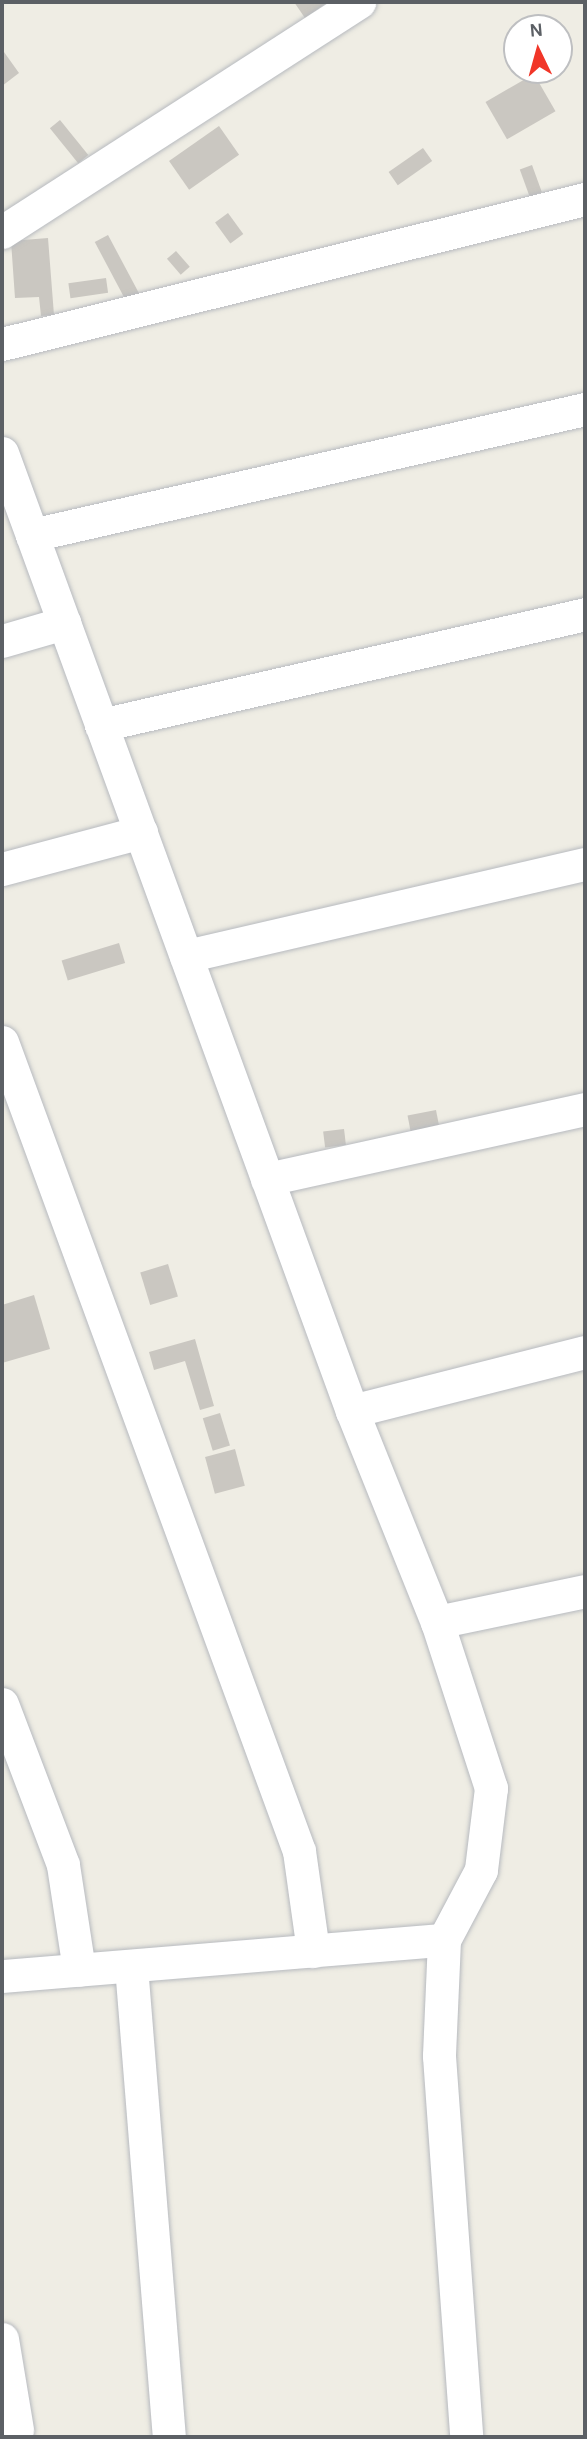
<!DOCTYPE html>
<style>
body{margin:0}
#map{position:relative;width:587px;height:2439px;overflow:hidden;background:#efede4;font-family:Karla,sans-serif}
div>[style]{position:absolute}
.building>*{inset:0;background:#cac7c1;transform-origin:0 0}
.roads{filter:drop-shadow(0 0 2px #b7babf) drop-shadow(0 0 2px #b7babf)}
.minor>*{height:33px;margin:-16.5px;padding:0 16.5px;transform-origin:16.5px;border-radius:16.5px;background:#fff}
span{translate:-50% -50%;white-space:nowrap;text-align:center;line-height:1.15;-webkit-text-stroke:7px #fff;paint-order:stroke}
.frame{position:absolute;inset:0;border:4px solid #5c6065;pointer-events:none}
.north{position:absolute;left:503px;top:14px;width:70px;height:70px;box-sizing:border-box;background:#fff;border:2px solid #bebfc1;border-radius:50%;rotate:355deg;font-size:19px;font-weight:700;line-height:28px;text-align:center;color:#5c6065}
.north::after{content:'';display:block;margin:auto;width:24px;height:32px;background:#f13628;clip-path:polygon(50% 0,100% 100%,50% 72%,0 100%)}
</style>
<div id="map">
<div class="building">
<i style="clip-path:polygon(294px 2px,328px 2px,305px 18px)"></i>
<i style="clip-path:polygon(4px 52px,19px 73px,2px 86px,2px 53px)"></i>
<i style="left:534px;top:74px;width:43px;height:56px;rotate:60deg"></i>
<i style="left:60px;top:120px;width:45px;height:13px;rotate:51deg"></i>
<i style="left:219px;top:126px;width:35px;height:61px;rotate:55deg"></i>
<i style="left:423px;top:148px;width:16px;height:42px;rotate:55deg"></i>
<i style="left:532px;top:165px;width:29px;height:13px;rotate:70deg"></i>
<i style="left:228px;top:213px;width:26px;height:16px;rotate:54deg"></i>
<i style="left:108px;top:235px;width:74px;height:15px;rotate:62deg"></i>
<i style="clip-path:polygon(48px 238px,54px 315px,41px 316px,39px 297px,15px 298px,11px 241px)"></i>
<i style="left:176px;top:251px;width:21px;height:12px;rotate:49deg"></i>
<i style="left:106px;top:278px;width:15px;height:38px;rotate:82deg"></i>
<i style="left:119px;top:943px;width:21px;height:60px;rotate:73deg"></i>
<i style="left:436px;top:1110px;width:16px;height:29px;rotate:79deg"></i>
<i style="left:344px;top:1129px;width:16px;height:21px;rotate:83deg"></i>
<i style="left:168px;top:1264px;width:34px;height:29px;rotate:73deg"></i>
<i style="clip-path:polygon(34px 1295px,50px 1349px,2px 1363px,2px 1305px)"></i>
<i style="clip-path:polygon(195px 1339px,214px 1406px,200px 1410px,185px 1361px,154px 1370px,149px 1352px)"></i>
<i style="left:220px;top:1413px;width:34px;height:18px;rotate:73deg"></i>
<i style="left:235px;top:1449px;width:38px;height:31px;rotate:75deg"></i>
</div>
<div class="roads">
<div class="minor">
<i style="left:2px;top:232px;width:425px;rotate:-32.8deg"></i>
<i style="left:2px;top:344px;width:601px;rotate:-13.97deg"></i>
<i style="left:2px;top:453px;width:1020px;rotate:69.93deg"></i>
<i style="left:352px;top:1411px;width:227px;rotate:68.1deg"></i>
<i style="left:437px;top:1622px;width:175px;rotate:72deg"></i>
<i style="left:491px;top:1788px;width:83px;rotate:97deg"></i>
<i style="left:481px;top:1870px;width:79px;rotate:117.9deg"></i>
<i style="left:32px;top:535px;width:567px;rotate:-12.84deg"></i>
<i style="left:2px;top:641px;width:65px;rotate:-16.2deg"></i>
<i style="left:101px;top:725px;width:497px;rotate:-12.9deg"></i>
<i style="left:2px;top:869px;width:144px;rotate:-14.9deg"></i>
<i style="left:186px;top:956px;width:409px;rotate:-13deg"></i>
<i style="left:2px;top:1042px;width:862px;rotate:69.84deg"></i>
<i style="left:299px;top:1851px;width:101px;rotate:82deg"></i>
<i style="left:267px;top:1179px;width:326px;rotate:-12.4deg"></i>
<i style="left:352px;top:1411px;width:240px;rotate:-14.2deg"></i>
<i style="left:437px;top:1622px;width:151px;rotate:-11.8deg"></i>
<i style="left:2px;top:1704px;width:172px;rotate:69.2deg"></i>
<i style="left:63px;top:1865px;width:106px;rotate:81.3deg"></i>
<i style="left:131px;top:1966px;width:473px;rotate:85.4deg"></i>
<i style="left:2px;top:1976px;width:443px;rotate:-4.7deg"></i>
<i style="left:444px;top:1940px;width:116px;rotate:92.5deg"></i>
<i style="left:439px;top:2056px;width:382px;rotate:85.9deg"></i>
<i style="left:2px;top:2339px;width:92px;rotate:80.6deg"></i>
</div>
</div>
<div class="frame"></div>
<div class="north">N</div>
</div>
